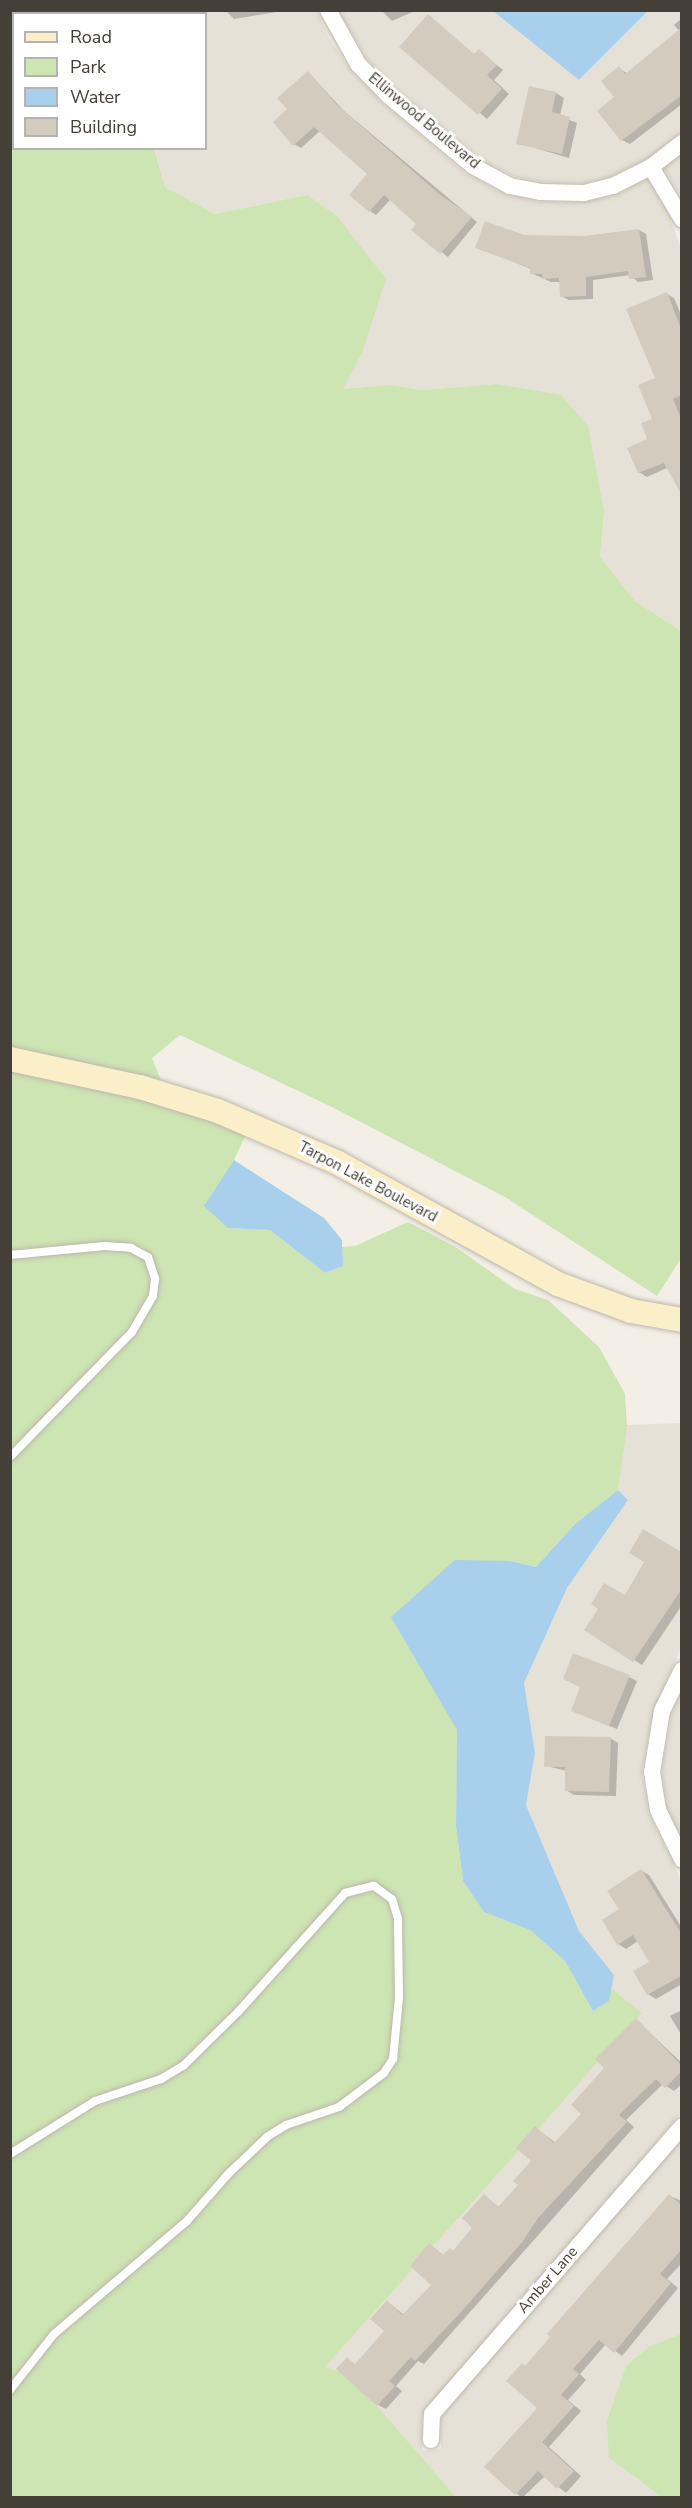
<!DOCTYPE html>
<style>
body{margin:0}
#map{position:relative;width:692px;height:2508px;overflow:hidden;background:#f3efe7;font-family:"Nunito Sans",sans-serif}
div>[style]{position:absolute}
.residential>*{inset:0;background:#e6e1d6}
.green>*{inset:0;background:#cde4b3}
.water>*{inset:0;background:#a8cfeb}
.shadow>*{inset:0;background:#0003}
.building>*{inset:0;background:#d3cbbe}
.roads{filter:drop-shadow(0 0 2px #bdb7ab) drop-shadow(0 0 2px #bdb7ab)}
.lane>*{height:8px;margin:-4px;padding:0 4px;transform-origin:4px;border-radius:4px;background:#fff}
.street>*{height:16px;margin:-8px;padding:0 8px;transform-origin:8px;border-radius:8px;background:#fff}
.secondary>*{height:24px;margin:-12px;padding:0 12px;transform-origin:12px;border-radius:12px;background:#fbefc9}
span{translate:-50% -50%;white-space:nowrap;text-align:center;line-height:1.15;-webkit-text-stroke:6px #fff;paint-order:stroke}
.street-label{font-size:15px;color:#454037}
.frame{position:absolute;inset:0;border:12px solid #454037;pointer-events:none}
.legend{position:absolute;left:12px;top:12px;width:195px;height:138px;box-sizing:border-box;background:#fff;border:2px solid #b5b3af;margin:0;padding:8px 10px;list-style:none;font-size:18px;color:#454037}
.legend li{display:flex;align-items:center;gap:12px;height:30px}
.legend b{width:30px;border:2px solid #b5b3af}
</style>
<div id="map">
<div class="residential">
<i style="clip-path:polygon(179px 11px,317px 11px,329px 38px,351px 71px,381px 102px,466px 174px,504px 194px,539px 202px,585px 202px,616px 195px,647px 179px,670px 217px,681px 249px,681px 631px,635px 601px,600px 557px,604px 512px,496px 384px,422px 390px,390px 385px,342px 389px,362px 353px,307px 195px,215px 214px,165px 187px,154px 149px,206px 148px,206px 14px,178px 13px)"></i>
<i style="clip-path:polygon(339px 11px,493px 11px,579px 80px,648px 11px,681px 11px,681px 132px,647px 159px,610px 177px,584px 183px,542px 182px,514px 176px,479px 158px,395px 87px,366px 57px)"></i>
<i style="clip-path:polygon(681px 155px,681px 197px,664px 168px)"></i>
<i style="clip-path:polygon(681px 1423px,681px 1648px,654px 1708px,642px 1772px,648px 1813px,681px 1880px,681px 2113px,422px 2415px,422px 2451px,441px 2449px,441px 2417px,681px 2139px,681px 2334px,650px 2346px,609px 2458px,662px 2497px,456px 2497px,350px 2376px,325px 2367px,642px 2013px,611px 1988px,614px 1975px,579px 1931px,526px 1805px,535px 1753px,524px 1683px,567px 1588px,628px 1500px,618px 1490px,626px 1425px)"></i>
<i style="clip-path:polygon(681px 1692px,681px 1839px,667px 1806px,662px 1771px,672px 1713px)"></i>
</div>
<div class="green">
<i style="clip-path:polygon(10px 11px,179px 11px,14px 14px,14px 148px,154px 149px,165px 187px,215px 214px,307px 195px,337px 216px,386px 279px,362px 353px,343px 389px,390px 385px,422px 390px,496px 384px,561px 395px,588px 426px,604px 512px,600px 557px,635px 601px,681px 631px,682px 1257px,657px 1296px,505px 1197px,332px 1107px,180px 1035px,152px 1058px,162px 1083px,11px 1049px)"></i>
<i style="clip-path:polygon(10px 1069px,136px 1096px,246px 1134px,234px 1160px,228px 1228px,270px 1230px,325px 1273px,343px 1266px,342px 1247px,355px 1246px,408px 1222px,454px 1246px,515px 1289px,548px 1300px,599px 1347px,625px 1394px,627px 1426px,618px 1490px,575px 1524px,536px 1567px,510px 1561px,434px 1686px,457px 1730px,456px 1826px,463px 1881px,484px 1912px,530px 1930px,565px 1961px,593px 2011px,609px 2001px,611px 1988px,642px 2013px,325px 2367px,350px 2375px,456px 2497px,11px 2497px)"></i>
<i style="clip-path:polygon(681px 2334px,681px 2497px,662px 2497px,609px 2458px,607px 2421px,626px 2366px,650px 2346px)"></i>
</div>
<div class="water">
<i style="clip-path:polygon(493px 11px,648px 11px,579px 80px)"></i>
<i style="clip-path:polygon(234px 1160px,324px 1218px,342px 1240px,343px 1266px,325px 1273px,270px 1230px,228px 1228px,204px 1206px)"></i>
<i style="clip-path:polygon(618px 1490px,628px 1500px,567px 1588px,524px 1683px,535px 1753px,526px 1805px,579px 1931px,614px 1975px,609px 2001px,593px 2011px,565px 1961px,530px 1930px,484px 1912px,463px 1881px,456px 1826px,457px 1730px,391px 1617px,455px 1560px,510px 1561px,536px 1567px,575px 1524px)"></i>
</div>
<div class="shadow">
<i style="clip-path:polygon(225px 10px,289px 10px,234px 19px)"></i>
<i style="clip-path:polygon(381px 10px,417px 10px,392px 21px)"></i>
<i style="clip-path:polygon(428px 16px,475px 55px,479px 51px,503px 70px,494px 80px,509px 94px,487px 119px,401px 46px)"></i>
<i style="clip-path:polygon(682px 18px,682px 104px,630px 144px,622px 140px,616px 98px,619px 68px,628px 74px,680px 32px,674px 25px)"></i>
<i style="clip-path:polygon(308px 72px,344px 111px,477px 222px,448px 257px,414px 230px,419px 224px,391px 199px,376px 215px,370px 211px,369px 174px,321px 130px,301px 148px,294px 144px,289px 109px)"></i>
<i style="clip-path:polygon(556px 93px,564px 98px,560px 116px,577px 123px,569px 158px,518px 143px)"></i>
<i style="clip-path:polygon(639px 230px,646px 234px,653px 280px,638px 282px,630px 275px,593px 280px,593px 299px,569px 300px,561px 296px,561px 282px,551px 282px,531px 273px,531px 269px,477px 247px,524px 237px,584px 237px)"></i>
<i style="clip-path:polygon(667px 294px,674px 298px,682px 317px,682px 491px,669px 467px,647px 477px,639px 472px,654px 420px)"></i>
<i style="clip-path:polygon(644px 1531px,682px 1554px,682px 1605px,642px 1665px,586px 1629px,601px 1608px,625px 1597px,646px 1562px)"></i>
<i style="clip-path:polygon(629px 1677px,637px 1681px,617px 1729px,580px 1714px)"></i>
<i style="clip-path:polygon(610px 1738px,618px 1743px,616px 1796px,574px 1795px,566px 1790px,567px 1771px,546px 1766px)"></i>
<i style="clip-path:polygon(642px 1871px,649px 1875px,682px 1928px,682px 1984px,656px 1999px,648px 1994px,651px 1963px,638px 1941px,626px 1949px,618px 1944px,621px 1910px)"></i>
<i style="clip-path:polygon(682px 2010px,682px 2036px,670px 2016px)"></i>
<i style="clip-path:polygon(636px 2020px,682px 2063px,682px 2084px,674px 2091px,663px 2084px,626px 2120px,634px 2127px,424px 2364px,418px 2361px,396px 2386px,402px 2391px,386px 2409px,378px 2405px,338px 2369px,347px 2359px,356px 2365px,386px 2331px,388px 2302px,404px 2315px,433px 2285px,430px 2245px,445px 2256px,454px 2252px,475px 2228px,484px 2196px,500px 2208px,520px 2185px,533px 2161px,536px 2128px,556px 2143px,583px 2114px)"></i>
<i style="clip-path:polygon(670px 2196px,682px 2201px,682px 2263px,667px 2279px,678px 2288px,622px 2356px,606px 2344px,580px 2374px,586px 2380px,568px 2400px,581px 2411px,549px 2447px,581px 2476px,566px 2493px,545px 2476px,522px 2498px,486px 2467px,540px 2408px,526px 2367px)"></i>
</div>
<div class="building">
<i style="clip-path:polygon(428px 14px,474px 54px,479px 49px,497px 65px,487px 75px,502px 89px,478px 115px,399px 47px)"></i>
<i style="clip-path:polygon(681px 28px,681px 96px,621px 141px,597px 111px,614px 97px,601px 81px,619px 66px,625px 74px)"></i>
<i style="clip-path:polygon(308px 71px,337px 105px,438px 193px,472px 217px,440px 254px,411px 230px,416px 224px,384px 195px,369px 212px,349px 195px,367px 174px,314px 127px,293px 146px,273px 122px,287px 109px,277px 98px)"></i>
<i style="clip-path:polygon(529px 86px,556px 92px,552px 112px,570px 117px,562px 154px,516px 144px)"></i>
<i style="clip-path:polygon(485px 221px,524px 235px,584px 236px,639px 229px,646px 277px,629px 279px,628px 271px,586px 277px,586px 296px,560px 297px,559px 278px,542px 279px,542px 274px,530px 274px,530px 268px,475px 248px)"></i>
<i style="clip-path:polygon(667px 292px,681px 329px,681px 395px,673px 399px,681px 419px,681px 494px,664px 463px,638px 473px,627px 448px,647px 439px,641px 423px,652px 419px,638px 385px,655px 378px,626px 309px)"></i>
<i style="clip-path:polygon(643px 1529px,681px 1552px,681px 1590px,633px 1662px,584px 1630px,598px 1609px,591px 1604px,604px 1583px,625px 1595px,644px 1562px,629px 1553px)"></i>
<i style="clip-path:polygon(573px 1653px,630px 1675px,609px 1726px,571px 1711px,580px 1687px,563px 1679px)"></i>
<i style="clip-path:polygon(545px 1736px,611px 1737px,609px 1792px,565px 1791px,565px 1767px,544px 1767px)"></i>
<i style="clip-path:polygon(641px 1869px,681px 1933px,681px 1976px,647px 1995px,633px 1971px,649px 1962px,633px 1935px,617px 1945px,602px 1920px,619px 1909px,607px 1891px)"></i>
<i style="clip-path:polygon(636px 2018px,681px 2065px,681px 2072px,665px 2088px,656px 2079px,619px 2115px,627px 2122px,538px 2218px,523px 2241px,461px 2312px,415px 2361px,411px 2357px,389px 2381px,395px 2386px,377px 2406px,336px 2369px,347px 2357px,355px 2364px,384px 2331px,370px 2319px,387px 2300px,402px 2315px,431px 2285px,410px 2266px,429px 2243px,443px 2255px,450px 2248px,453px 2251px,472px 2228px,462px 2218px,484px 2194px,498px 2207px,518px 2185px,513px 2181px,531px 2161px,516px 2148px,535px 2126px,554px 2143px,581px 2114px,571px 2105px,604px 2068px,595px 2059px)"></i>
<i style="clip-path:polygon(669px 2194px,681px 2205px,681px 2250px,660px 2274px,671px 2283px,614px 2353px,599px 2340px,573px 2369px,579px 2374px,561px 2395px,574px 2406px,542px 2442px,574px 2471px,557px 2489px,538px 2471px,515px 2495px,484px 2467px,537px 2408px,506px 2381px,522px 2363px,525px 2366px,550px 2337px,547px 2334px)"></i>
</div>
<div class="roads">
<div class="lane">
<i style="left:10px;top:1255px;width:95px;rotate:-5.4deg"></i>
<i style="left:105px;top:1246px;width:26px;rotate:4deg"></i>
<i style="left:131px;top:1248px;width:19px;rotate:28deg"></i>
<i style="left:148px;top:1257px;width:23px;rotate:72deg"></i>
<i style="left:155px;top:1279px;width:17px;rotate:97deg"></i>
<i style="left:153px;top:1296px;width:42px;rotate:120.3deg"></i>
<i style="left:132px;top:1332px;width:175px;rotate:134.3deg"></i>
<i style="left:10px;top:2154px;width:100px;rotate:-31.9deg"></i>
<i style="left:95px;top:2101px;width:70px;rotate:-18.4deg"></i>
<i style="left:161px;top:2079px;width:27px;rotate:-31deg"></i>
<i style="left:184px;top:2065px;width:76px;rotate:-44.5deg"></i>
<i style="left:238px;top:2012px;width:160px;rotate:-48deg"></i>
<i style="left:345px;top:1893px;width:30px;rotate:-14deg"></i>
<i style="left:374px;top:1886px;width:22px;rotate:36deg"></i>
<i style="left:392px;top:1899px;width:21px;rotate:73deg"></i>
<i style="left:398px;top:1919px;width:79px;rotate:89.3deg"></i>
<i style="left:399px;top:1998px;width:61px;rotate:95.6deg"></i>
<i style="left:393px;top:2059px;width:17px;rotate:123deg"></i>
<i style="left:384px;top:2073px;width:56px;rotate:142.9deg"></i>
<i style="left:339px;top:2107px;width:56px;rotate:161.2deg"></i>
<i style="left:286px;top:2125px;width:22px;rotate:148deg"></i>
<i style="left:267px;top:2137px;width:52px;rotate:136.5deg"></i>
<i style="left:229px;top:2173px;width:64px;rotate:131.2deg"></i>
<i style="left:187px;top:2221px;width:175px;rotate:139.6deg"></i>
<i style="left:54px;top:2334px;width:71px;rotate:128.2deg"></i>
</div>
<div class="street">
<i style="left:328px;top:10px;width:62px;rotate:60.9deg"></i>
<i style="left:358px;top:64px;width:43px;rotate:45.9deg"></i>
<i style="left:388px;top:95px;width:111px;rotate:39.9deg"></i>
<i style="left:473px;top:166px;width:42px;rotate:28.4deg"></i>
<i style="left:510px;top:186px;width:31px;rotate:11deg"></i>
<i style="left:540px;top:192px;width:44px;rotate:1.3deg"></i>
<i style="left:584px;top:193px;width:30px;rotate:-14deg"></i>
<i style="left:613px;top:186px;width:42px;rotate:-26.6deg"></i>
<i style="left:651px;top:167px;width:39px;rotate:-38deg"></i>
<i style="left:651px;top:167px;width:61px;rotate:59.2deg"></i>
<i style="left:682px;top:1670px;width:46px;rotate:116deg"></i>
<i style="left:662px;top:1711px;width:62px;rotate:99.3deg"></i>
<i style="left:652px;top:1772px;width:38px;rotate:81deg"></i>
<i style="left:658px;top:1810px;width:55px;rotate:63.9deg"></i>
<i style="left:431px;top:2440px;width:26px;rotate:-88deg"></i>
<i style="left:432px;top:2414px;width:381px;rotate:-49deg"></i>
</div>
<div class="secondary">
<i style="left:10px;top:1059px;width:133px;rotate:12.2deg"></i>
<i style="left:140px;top:1087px;width:82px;rotate:17.1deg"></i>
<i style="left:218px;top:1111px;width:131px;rotate:23.4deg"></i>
<i style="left:338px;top:1163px;width:251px;rotate:28.8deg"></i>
<i style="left:558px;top:1284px;width:78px;rotate:20.3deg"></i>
<i style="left:631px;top:1311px;width:52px;rotate:10deg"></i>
</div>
</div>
<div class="street-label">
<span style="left:424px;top:121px;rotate:40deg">Ellinwood Boulevard</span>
<span style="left:368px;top:1182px;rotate:28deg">Tarpon Lake Boulevard</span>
<span style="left:548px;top:2280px;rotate:-49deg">Amber Lane</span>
</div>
<div class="frame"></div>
<ul class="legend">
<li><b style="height:8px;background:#fbefc9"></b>Road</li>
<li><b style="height:16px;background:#cde4b3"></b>Park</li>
<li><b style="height:16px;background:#a8cfeb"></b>Water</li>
<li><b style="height:16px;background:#d3cbbe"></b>Building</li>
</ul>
</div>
